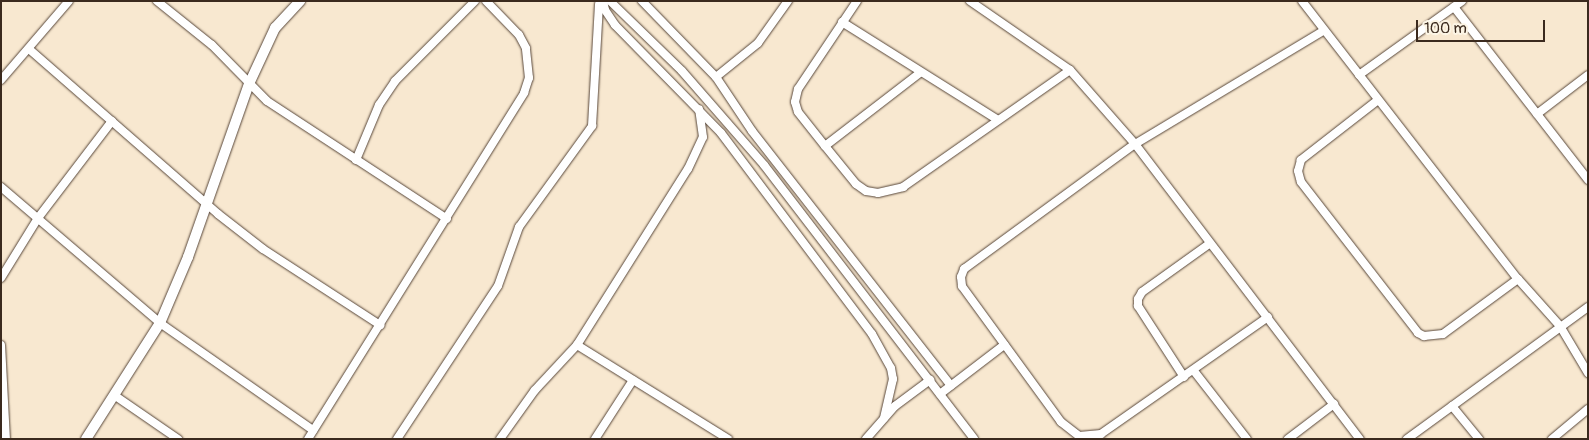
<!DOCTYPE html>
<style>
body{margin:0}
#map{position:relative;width:1589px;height:440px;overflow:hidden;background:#f8e8d0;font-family:Pangolin,sans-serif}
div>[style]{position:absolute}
.roads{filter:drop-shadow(0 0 1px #574639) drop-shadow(0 0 1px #574639)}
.minor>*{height:8px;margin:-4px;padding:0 4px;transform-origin:4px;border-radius:4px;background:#fff}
.tertiary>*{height:10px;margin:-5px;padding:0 5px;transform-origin:5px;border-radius:5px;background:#fff}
span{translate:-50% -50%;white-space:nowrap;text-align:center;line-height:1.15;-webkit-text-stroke:4px #fcf5e5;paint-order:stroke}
.frame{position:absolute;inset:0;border:2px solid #3b2a1e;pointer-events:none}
.scale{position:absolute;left:1416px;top:20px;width:129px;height:22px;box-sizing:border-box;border:2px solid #3b2a1e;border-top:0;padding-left:6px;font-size:15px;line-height:18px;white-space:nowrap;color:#3b2a1e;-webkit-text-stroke:4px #fcf5e5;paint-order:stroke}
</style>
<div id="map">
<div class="roads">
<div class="minor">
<i style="left:157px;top:1px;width:70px;rotate:38.7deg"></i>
<i style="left:212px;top:45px;width:78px;rotate:45.5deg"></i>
<i style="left:267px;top:101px;width:215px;rotate:33.2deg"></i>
<i style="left:603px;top:1px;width:9px;rotate:77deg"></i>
<i style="left:605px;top:10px;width:18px;rotate:56deg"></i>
<i style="left:615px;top:25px;width:151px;rotate:45.5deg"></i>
<i style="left:721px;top:133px;width:251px;rotate:53.1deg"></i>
<i style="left:872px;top:334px;width:39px;rotate:61deg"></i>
<i style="left:891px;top:368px;width:11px;rotate:80deg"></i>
<i style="left:893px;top:379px;width:40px;rotate:103deg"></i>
<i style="left:610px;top:1px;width:100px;rotate:44.2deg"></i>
<i style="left:682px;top:71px;width:125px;rotate:48.9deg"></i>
<i style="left:764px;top:165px;width:345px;rotate:52.5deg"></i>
<i style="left:642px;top:1px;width:106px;rotate:45.8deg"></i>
<i style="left:716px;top:77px;width:54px;rotate:-39deg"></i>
<i style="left:758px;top:43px;width:52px;rotate:-54.5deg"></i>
<i style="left:857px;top:1px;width:106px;rotate:123.8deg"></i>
<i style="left:798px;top:89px;width:13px;rotate:103deg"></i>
<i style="left:795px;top:102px;width:10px;rotate:73deg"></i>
<i style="left:798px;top:112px;width:43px;rotate:51.5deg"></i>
<i style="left:825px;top:146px;width:49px;rotate:50.8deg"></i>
<i style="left:856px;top:184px;width:12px;rotate:35deg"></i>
<i style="left:866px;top:191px;width:12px;rotate:9deg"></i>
<i style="left:878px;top:193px;width:26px;rotate:-13deg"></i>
<i style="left:903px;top:187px;width:204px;rotate:-35deg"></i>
<i style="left:970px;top:1px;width:121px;rotate:34.6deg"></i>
<i style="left:1070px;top:70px;width:98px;rotate:48.7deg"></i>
<i style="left:1135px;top:144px;width:371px;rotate:52.7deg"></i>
<i style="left:1302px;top:1px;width:352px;rotate:52.2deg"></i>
<i style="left:1518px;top:279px;width:63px;rotate:48.2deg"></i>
<i style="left:1560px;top:326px;width:55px;rotate:59.2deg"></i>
<i style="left:1454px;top:7px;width:219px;rotate:52.2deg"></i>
<i style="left:842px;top:22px;width:184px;rotate:32.1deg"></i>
<i style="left:29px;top:49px;width:251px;rotate:41.1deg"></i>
<i style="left:218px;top:214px;width:57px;rotate:37.9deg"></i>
<i style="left:263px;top:249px;width:140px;rotate:33deg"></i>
<i style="left:1359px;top:75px;width:127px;rotate:-35.7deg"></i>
<i style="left:716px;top:77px;width:65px;rotate:56.3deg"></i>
<i style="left:752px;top:131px;width:323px;rotate:52deg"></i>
<i style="left:1px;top:80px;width:104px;rotate:-49.3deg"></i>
<i style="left:1378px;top:100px;width:98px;rotate:142.1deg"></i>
<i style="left:1301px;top:160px;width:11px;rotate:105deg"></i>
<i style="left:1298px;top:171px;width:11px;rotate:75deg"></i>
<i style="left:1301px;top:182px;width:191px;rotate:52.2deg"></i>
<i style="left:1418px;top:333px;width:7px;rotate:27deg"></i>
<i style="left:1424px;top:336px;width:19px;rotate:-6deg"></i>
<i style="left:1443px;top:334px;width:93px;rotate:-36.3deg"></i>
<i style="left:1537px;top:114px;width:64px;rotate:-37.4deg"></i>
<i style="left:825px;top:146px;width:121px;rotate:-37.6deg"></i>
<i style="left:356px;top:160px;width:60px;rotate:-67.3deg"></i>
<i style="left:379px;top:105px;width:29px;rotate:-56deg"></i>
<i style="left:395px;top:81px;width:113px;rotate:-45deg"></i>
<i style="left:1px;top:187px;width:209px;rotate:40.5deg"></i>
<i style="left:160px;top:323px;width:187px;rotate:35deg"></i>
<i style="left:1px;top:278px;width:70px;rotate:-58.3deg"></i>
<i style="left:38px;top:218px;width:122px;rotate:-52.7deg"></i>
<i style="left:1268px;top:317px;width:204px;rotate:145deg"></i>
<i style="left:1101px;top:434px;width:22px;rotate:175deg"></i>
<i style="left:1079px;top:436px;width:23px;rotate:-142deg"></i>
<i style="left:1061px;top:422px;width:168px;rotate:-126.1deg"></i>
<i style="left:962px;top:286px;width:9px;rotate:-96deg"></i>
<i style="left:961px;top:277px;width:9px;rotate:-69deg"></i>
<i style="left:964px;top:269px;width:212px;rotate:-36.2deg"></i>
<i style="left:1135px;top:144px;width:219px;rotate:-31deg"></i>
<i style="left:1px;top:345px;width:94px;rotate:87deg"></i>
<i style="left:577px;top:345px;width:178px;rotate:31.9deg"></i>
<i style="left:1194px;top:371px;width:86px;rotate:52.1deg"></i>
<i style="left:1184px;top:377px;width:85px;rotate:-122.9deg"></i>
<i style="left:1138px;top:306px;width:7px;rotate:-90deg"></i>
<i style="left:1138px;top:299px;width:8px;rotate:-60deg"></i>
<i style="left:1142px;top:292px;width:82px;rotate:-35.6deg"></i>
<i style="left:940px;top:394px;width:81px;rotate:-37.4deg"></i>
<i style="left:114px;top:395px;width:78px;rotate:34.5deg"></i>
<i style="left:1452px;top:406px;width:43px;rotate:50.7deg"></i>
<i style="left:308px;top:439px;width:408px;rotate:-58deg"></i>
<i style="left:524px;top:93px;width:16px;rotate:-72deg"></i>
<i style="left:529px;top:78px;width:30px;rotate:-96deg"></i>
<i style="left:526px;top:48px;width:15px;rotate:-118deg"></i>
<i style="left:519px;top:35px;width:47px;rotate:-134.1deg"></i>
<i style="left:397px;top:439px;width:183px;rotate:-56.6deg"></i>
<i style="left:498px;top:286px;width:63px;rotate:-70.4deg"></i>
<i style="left:519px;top:227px;width:125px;rotate:-54.1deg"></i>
<i style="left:592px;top:126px;width:122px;rotate:-86.7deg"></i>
<i style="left:500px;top:439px;width:60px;rotate:-54.5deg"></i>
<i style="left:535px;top:390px;width:62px;rotate:-47deg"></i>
<i style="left:577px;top:345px;width:208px;rotate:-57.8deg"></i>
<i style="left:688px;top:169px;width:35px;rotate:-65deg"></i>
<i style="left:703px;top:137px;width:28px;rotate:-98deg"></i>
<i style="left:595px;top:439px;width:70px;rotate:-57.2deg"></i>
<i style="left:866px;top:439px;width:44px;rotate:-48.7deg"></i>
<i style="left:895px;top:406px;width:44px;rotate:-36.6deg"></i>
<i style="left:1288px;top:439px;width:58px;rotate:-37.3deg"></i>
<i style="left:1407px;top:439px;width:224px;rotate:-36.1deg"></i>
<i style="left:1552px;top:439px;width:47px;rotate:-39.8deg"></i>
</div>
<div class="tertiary">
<i style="left:86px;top:439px;width:138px;rotate:-57.5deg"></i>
<i style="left:160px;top:323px;width:72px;rotate:-67deg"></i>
<i style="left:188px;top:257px;width:183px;rotate:-70.6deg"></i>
<i style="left:249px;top:84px;width:62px;rotate:-65.1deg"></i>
<i style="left:275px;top:28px;width:37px;rotate:-47deg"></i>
</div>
</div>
<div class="frame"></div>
<div class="scale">100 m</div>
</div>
